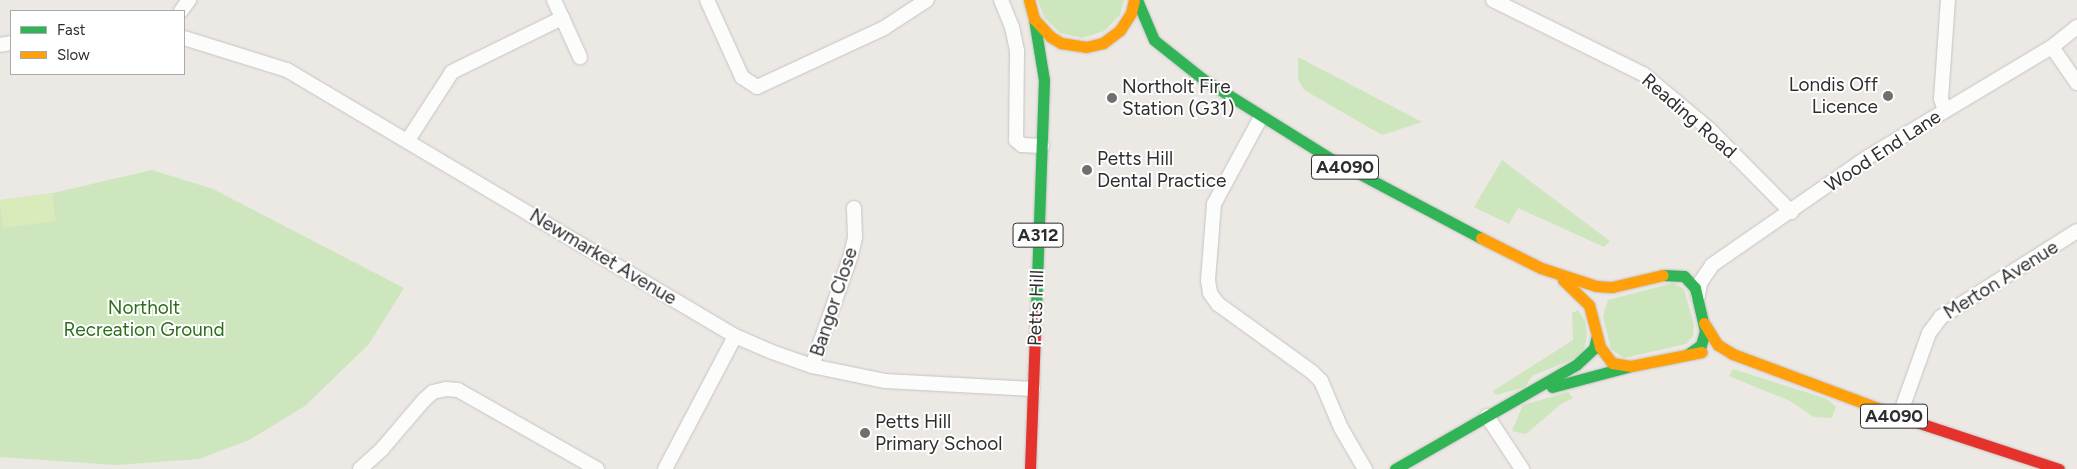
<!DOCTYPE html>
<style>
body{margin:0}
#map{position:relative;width:2077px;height:469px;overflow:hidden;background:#ece8e4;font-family:Figtree,sans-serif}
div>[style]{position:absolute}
.green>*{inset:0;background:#cee6be}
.pitch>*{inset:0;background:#d9eabb;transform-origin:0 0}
.roads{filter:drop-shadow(0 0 1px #c5c4c5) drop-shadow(0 0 1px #c5c4c5)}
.street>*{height:14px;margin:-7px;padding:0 7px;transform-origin:7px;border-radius:7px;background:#fcfcfb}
.fast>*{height:11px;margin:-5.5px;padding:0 5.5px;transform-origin:5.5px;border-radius:5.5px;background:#30b455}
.slow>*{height:11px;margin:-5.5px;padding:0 5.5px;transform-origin:5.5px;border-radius:5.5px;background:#ff9f0a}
.jam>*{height:11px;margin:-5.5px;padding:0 5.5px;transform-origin:5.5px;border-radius:5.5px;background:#e5322d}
.dots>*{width:14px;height:14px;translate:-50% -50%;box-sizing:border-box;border:2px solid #fff;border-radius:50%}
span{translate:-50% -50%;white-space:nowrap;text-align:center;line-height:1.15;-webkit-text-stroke:4px #fff;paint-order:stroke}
.shield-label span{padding:1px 4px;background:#fff;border:1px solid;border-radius:4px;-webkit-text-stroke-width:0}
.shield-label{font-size:18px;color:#2e2e2e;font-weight:700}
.poi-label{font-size:19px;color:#2e2e2e}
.right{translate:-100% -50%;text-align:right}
.left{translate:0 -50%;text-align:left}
.street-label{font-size:19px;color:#2e2e2e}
.park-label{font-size:19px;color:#2c6e1b}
.legend{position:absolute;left:10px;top:10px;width:175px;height:65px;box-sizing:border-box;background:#fff;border:1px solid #ababab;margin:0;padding:6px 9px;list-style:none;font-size:15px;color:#2e2e2e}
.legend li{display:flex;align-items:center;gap:10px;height:25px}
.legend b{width:25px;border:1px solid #ababab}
</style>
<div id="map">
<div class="green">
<i style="clip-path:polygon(1038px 0,1124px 0,1120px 15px,1104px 31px,1082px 38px,1060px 33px,1044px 17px)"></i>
<i style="clip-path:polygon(1298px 57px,1422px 122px,1382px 135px,1304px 90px,1298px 79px)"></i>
<i style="clip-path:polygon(1502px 160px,1610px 241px,1604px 247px,1518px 208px,1509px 224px,1474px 207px)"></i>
<i style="clip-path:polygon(152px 170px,213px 189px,404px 288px,369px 344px,305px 406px,249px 440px,199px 459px,116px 465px,0 457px,0 200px,53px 193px)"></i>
<i style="clip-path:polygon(1673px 283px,1684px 289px,1694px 325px,1693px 336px,1686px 344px,1624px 358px,1611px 349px,1603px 316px,1608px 300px)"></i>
<i style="clip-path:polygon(1578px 310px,1585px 321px,1587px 336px,1584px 350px,1576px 358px,1532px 376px,1525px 387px,1496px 395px,1493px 391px,1573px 340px,1572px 313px)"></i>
<i style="clip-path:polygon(1733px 369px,1827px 399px,1836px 407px,1832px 418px,1814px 417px,1790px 401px,1729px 376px)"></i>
<i style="clip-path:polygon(1568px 392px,1573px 398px,1561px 404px,1526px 434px,1512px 431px,1523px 405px)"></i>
</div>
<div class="pitch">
<i style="left:52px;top:193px;width:28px;height:53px;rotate:82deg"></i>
</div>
<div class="roads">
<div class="street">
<i style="left:554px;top:0;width:63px;rotate:65.5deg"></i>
<i style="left:707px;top:0;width:85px;rotate:65.6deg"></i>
<i style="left:742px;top:77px;width:18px;rotate:34deg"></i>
<i style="left:757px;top:87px;width:140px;rotate:-24.9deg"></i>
<i style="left:884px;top:28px;width:51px;rotate:-33.1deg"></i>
<i style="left:1001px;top:0;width:29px;rotate:68deg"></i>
<i style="left:1012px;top:27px;width:25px;rotate:78deg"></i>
<i style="left:1017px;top:51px;width:89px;rotate:90.6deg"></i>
<i style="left:1016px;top:140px;width:8px;rotate:40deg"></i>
<i style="left:1022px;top:145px;width:20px;rotate:3deg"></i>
<i style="left:1493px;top:0;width:167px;rotate:26.3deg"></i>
<i style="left:1643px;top:74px;width:86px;rotate:39.8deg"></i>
<i style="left:1709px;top:129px;width:117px;rotate:45.3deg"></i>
<i style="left:181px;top:11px;width:14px;rotate:-54deg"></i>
<i style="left:184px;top:38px;width:108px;rotate:17.3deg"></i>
<i style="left:287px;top:70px;width:521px;rotate:30.7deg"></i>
<i style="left:735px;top:336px;width:40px;rotate:23.4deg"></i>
<i style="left:772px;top:352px;width:42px;rotate:19.3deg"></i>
<i style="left:812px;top:366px;width:75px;rotate:11.6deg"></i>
<i style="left:885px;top:381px;width:148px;rotate:3.1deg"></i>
<i style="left:0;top:45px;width:11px;rotate:-10deg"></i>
<i style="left:2052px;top:47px;width:44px;rotate:55.2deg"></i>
<i style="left:1945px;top:110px;width:12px;rotate:-110deg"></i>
<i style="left:1941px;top:99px;width:99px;rotate:-86deg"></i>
<i style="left:1261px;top:117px;width:99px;rotate:118.4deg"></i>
<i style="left:1214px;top:204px;width:76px;rotate:94.5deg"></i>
<i style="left:1208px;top:280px;width:13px;rotate:81deg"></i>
<i style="left:1210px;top:293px;width:14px;rotate:54deg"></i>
<i style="left:1218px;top:304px;width:116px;rotate:35.9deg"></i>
<i style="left:1312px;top:372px;width:13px;rotate:45deg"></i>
<i style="left:1321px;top:381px;width:51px;rotate:66.9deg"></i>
<i style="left:1341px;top:428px;width:48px;rotate:59.7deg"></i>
<i style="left:408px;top:140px;width:81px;rotate:-57.1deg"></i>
<i style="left:452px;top:72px;width:123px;rotate:-26.1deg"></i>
<i style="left:1698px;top:296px;width:13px;rotate:-81deg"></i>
<i style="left:1700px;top:283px;width:22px;rotate:-56deg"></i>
<i style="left:1712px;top:265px;width:190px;rotate:-34.7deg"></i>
<i style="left:1868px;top:157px;width:214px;rotate:-30.9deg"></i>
<i style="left:2052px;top:47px;width:32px;rotate:-39deg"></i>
<i style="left:812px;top:366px;width:118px;rotate:-70.6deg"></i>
<i style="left:851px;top:255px;width:18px;rotate:-77deg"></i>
<i style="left:855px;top:237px;width:29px;rotate:-92deg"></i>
<i style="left:1487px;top:416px;width:64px;rotate:56.6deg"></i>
<i style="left:1899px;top:417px;width:89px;rotate:-70.3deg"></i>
<i style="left:1929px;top:333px;width:20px;rotate:-53deg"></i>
<i style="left:1941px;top:317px;width:161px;rotate:-32.3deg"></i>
<i style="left:360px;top:469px;width:30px;rotate:-42deg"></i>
<i style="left:382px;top:449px;width:65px;rotate:-49.4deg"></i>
<i style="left:424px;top:400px;width:12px;rotate:-42deg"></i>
<i style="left:433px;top:392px;width:13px;rotate:-13deg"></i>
<i style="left:446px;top:389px;width:12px;rotate:5deg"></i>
<i style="left:458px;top:390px;width:160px;rotate:29.6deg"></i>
<i style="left:665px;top:469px;width:150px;rotate:-62.2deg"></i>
</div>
<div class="fast">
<i style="left:1137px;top:0;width:43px;rotate:67deg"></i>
<i style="left:1154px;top:40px;width:63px;rotate:38.5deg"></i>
<i style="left:1203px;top:79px;width:145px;rotate:32deg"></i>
<i style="left:1326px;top:156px;width:175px;rotate:27.9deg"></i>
<i style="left:1034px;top:19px;width:62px;rotate:80.7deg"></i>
<i style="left:1044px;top:80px;width:228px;rotate:92deg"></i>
<i style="left:1663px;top:275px;width:21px;rotate:3deg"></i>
<i style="left:1684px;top:276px;width:16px;rotate:47deg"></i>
<i style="left:1695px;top:288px;width:44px;rotate:76.9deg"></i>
<i style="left:1705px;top:331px;width:15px;rotate:106deg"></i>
<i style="left:1701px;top:345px;width:16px;rotate:145deg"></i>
<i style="left:1552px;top:387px;width:82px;rotate:-14.9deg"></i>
<i style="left:1395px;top:469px;width:209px;rotate:-29.9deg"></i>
<i style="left:1576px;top:365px;width:25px;rotate:-43deg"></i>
<i style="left:1594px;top:348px;width:12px;rotate:-76deg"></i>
</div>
<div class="slow">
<i style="left:1029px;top:0;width:20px;rotate:75deg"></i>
<i style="left:1034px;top:19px;width:25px;rotate:47deg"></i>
<i style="left:1051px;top:37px;width:12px;rotate:31deg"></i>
<i style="left:1061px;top:43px;width:25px;rotate:9deg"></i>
<i style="left:1086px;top:47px;width:17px;rotate:-13deg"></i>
<i style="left:1103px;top:43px;width:21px;rotate:-37deg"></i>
<i style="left:1120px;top:30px;width:20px;rotate:-57deg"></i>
<i style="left:1131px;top:13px;width:13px;rotate:-77deg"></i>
<i style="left:1481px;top:238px;width:67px;rotate:26.6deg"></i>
<i style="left:1541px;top:268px;width:58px;rotate:18.1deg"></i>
<i style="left:1596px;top:286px;width:16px;rotate:4deg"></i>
<i style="left:1612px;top:287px;width:52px;rotate:-13.2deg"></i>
<i style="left:1563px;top:280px;width:36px;rotate:44deg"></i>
<i style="left:1589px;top:305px;width:43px;rotate:75.3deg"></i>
<i style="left:1600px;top:347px;width:20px;rotate:53deg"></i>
<i style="left:1612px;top:363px;width:19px;rotate:9deg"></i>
<i style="left:1631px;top:366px;width:72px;rotate:-11.2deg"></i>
<i style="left:1704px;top:323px;width:26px;rotate:58deg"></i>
<i style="left:1718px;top:345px;width:17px;rotate:31deg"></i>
<i style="left:1733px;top:354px;width:183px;rotate:20.5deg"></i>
</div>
<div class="jam">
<i style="left:1904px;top:418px;width:163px;rotate:18.2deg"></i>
<i style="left:1030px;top:469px;width:161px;rotate:-87.9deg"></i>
</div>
</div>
<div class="dots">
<i style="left:1888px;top:96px;background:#706f6e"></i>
<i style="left:1112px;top:98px;background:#706f6e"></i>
<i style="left:1087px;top:170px;background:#706f6e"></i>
<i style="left:865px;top:433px;background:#706f6e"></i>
</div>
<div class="shield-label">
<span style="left:1345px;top:167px">A4090</span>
<span style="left:1038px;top:235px">A312</span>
<span style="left:1894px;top:416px">A4090</span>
</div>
<div class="poi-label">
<span class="right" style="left:1878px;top:96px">Londis Off<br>Licence</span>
<span class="left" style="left:1122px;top:98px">Northolt Fire<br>Station (G31)</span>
<span class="left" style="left:1097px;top:170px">Petts Hill<br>Dental Practice</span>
<span class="left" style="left:875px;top:433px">Petts Hill<br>Primary School</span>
</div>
<div class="street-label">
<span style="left:1689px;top:116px;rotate:41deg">Reading Road</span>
<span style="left:1883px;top:151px;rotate:-33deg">Wood End Lane</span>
<span style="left:603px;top:257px;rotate:31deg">Newmarket Avenue</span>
<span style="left:2001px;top:280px;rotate:-32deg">Merton Avenue</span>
<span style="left:834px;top:302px;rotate:-72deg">Bangor Close</span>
<span style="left:1036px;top:308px;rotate:-88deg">Petts Hill</span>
</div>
<div class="park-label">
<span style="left:144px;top:319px">Northolt<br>Recreation Ground</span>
</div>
<ul class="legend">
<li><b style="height:6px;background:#30b455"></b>Fast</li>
<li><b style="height:6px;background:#ff9f0a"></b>Slow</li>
</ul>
</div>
